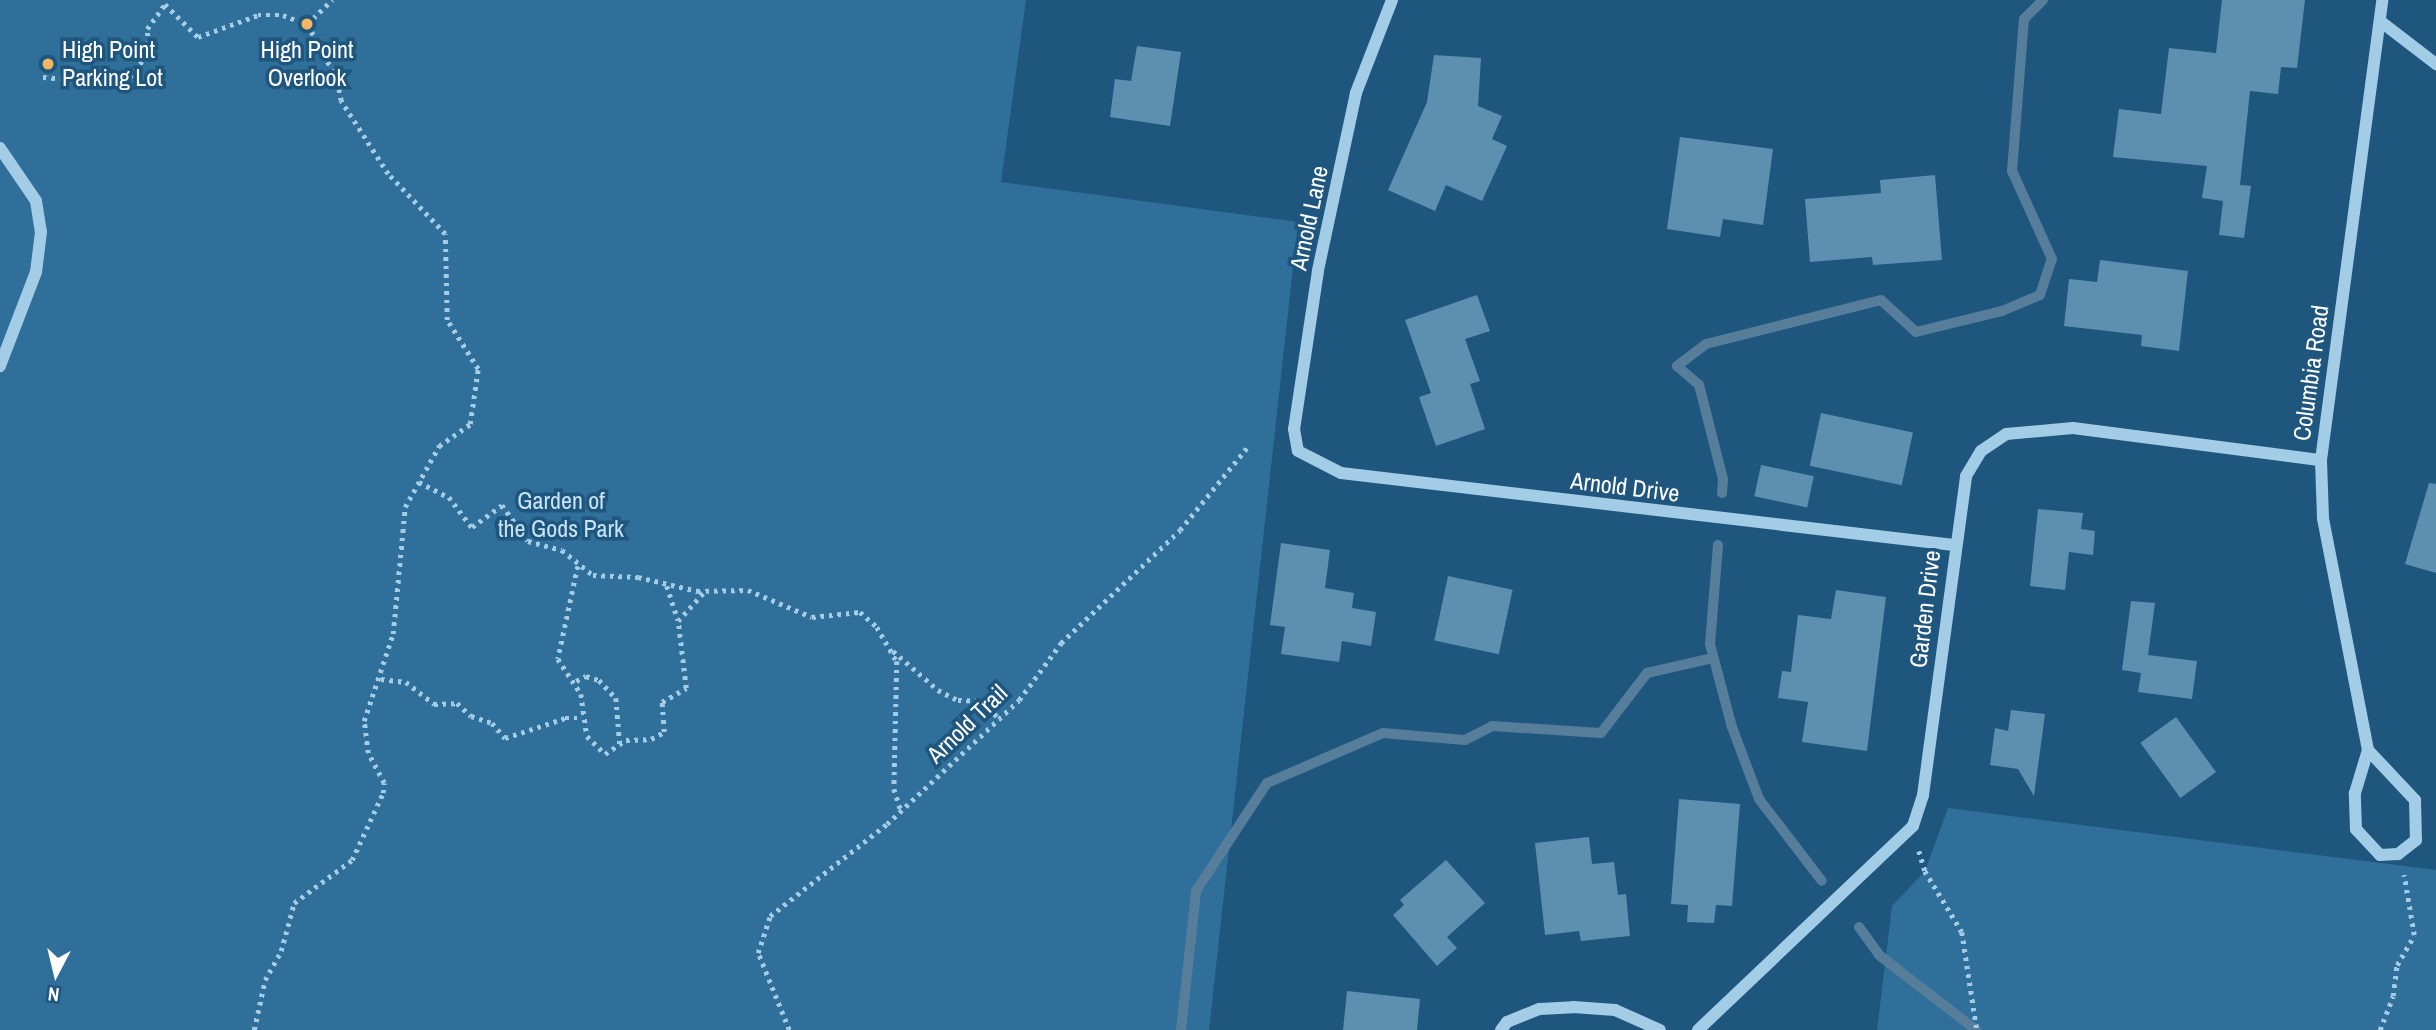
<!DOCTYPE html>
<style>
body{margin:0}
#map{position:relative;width:2436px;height:1030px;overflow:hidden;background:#1f567e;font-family:"Archivo Narrow",sans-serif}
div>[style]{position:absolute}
.green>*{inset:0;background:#2f6f9a}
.stream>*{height:10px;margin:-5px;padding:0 5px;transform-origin:5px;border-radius:5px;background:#567e9b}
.building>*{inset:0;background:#5d8fb1;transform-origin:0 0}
.path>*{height:4.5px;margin-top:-2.25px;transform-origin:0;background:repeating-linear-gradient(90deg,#a3cce7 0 3.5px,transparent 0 8.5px)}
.minor>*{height:12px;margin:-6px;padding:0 6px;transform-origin:6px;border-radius:6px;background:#a3cce7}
.dots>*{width:19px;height:19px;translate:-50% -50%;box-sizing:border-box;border:4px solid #1f567e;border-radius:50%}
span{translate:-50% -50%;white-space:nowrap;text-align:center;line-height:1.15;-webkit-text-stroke:7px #1f567e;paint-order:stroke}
.poi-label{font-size:24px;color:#fff}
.left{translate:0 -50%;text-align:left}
.street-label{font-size:24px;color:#fff}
.park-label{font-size:24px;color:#c7e3f6}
.north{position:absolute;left:21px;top:939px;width:70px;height:70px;-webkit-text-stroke:5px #1f567e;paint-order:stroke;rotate:187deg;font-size:19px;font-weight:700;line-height:28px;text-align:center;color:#fff}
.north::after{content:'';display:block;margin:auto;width:24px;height:32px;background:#fff;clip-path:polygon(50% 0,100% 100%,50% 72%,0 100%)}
</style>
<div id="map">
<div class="green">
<i style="clip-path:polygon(0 0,1026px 0,1001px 182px,1298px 222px,1209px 1030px,0 1030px)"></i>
<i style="clip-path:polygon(1948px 808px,2436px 870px,2436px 1030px,1877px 1030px,1892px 906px,1925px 871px)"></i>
</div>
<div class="stream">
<i style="left:1722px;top:493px;width:14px;rotate:-86deg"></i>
<i style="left:1723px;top:479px;width:97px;rotate:-104.3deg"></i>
<i style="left:1699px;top:385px;width:29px;rotate:-139deg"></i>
<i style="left:1677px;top:366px;width:36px;rotate:-37deg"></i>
<i style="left:1706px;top:344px;width:180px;rotate:-14.1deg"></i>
<i style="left:1881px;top:300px;width:47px;rotate:42.4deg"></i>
<i style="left:1916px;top:332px;width:89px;rotate:-13.7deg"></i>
<i style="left:2002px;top:311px;width:41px;rotate:-22.8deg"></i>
<i style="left:2040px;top:295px;width:38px;rotate:-72deg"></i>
<i style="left:2052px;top:259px;width:97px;rotate:-114.4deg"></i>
<i style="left:2012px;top:171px;width:152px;rotate:-85.5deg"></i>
<i style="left:2024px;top:19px;width:27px;rotate:-45deg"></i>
<i style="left:1718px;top:545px;width:99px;rotate:94.6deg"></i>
<i style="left:1710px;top:644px;width:86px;rotate:75.2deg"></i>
<i style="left:1732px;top:727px;width:77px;rotate:69.4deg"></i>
<i style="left:1759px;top:799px;width:103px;rotate:52.5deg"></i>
<i style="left:1859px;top:927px;width:34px;rotate:54deg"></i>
<i style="left:1879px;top:955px;width:123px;rotate:37.7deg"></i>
<i style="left:1181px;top:1030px;width:140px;rotate:-83.8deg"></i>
<i style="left:1196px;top:891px;width:129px;rotate:-56.7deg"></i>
<i style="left:1267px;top:783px;width:126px;rotate:-23.3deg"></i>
<i style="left:1383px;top:733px;width:82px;rotate:4.9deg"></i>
<i style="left:1465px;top:740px;width:30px;rotate:-27deg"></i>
<i style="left:1492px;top:726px;width:109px;rotate:3.7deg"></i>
<i style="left:1601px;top:733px;width:76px;rotate:-52.5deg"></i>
<i style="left:1647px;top:673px;width:68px;rotate:-12.8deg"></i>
</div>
<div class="building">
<i style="clip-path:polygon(2222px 0,2305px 0,2297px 68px,2281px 67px,2278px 94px,2250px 91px,2240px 185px,2251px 186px,2244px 238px,2219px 235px,2223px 201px,2202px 198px,2207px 166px,2113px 157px,2119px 109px,2161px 114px,2169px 48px,2216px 53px)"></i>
<i style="clip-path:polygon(1137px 46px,1181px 52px,1170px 126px,1110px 117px,1115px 79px,1131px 81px)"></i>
<i style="clip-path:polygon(1434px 55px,1481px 58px,1478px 106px,1502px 116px,1492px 139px,1507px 146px,1482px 201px,1446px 185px,1435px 211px,1388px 190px,1427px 102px)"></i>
<i style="clip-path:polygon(1680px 137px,1773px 149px,1763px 225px,1723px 219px,1720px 237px,1667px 229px)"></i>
<i style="clip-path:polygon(1935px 175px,1942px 260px,1873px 265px,1872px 257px,1810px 262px,1805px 199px,1881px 193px,1880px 180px)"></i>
<i style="clip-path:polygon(2100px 260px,2188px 271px,2179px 351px,2141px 346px,2142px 335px,2064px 326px,2069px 279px,2097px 282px)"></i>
<i style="clip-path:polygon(1477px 295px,1490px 331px,1465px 339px,1480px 381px,1470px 384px,1485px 429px,1436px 446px,1419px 397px,1431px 393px,1405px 320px)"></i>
<i style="left:1821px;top:413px;width:94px;height:54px;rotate:12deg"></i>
<i style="left:1761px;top:465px;width:54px;height:32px;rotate:12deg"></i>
<i style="clip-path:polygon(2429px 483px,2436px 484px,2436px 573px,2405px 564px)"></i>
<i style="clip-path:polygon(2038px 509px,2083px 513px,2081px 529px,2095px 531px,2093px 555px,2069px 552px,2065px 590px,2030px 586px)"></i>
<i style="clip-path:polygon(1281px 543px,1330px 550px,1325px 588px,1354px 593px,1352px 608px,1376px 612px,1371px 646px,1342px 641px,1339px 662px,1281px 654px,1285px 627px,1270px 625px)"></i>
<i style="left:1448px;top:576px;width:66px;height:66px;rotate:12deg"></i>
<i style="clip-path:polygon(1836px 590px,1886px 597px,1867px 751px,1802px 742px,1808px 702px,1778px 698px,1782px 671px,1791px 672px,1798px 615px,1831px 619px)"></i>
<i style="clip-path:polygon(2131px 601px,2155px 603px,2148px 655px,2197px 661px,2192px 699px,2138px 692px,2141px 673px,2122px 670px)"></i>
<i style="clip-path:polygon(2011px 710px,2045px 714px,2034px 796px,2018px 769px,1990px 765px,1995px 728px,2008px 731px)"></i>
<i style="left:2176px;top:717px;width:68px;height:44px;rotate:54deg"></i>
<i style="clip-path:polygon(1679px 799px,1740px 804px,1732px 906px,1716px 905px,1714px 923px,1687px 922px,1688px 905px,1671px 904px)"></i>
<i style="clip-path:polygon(1589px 837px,1592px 864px,1614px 862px,1618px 895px,1626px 894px,1630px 936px,1581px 941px,1579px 931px,1545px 935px,1535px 843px)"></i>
<i style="clip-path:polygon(1446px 860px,1485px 903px,1447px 937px,1457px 948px,1437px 966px,1393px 915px,1404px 905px,1400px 900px)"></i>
<i style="clip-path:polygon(1347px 991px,1420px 999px,1417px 1030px,1343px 1030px)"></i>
</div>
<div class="path">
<i style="left:43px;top:77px;width:81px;rotate:4.9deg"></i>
<i style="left:124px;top:84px;width:39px;rotate:-52deg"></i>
<i style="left:148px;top:53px;width:24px;rotate:-92deg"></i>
<i style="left:147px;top:29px;width:31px;rotate:-54deg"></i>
<i style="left:165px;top:4px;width:47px;rotate:45deg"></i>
<i style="left:198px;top:37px;width:64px;rotate:-20.1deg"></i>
<i style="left:258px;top:15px;width:25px"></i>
<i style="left:283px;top:15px;width:26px;rotate:21deg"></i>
<i style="left:307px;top:24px;width:35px;rotate:-44deg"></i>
<i style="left:419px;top:482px;width:34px;rotate:27deg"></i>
<i style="left:449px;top:497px;width:38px;rotate:53deg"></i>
<i style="left:472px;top:527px;width:37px;rotate:-36deg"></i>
<i style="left:502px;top:505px;width:44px;rotate:54.2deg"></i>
<i style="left:528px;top:541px;width:35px;rotate:15deg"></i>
<i style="left:562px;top:550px;width:40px;rotate:39deg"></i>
<i style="left:593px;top:575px;width:45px;rotate:2.5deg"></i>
<i style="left:638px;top:577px;width:61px;rotate:13.3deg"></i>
<i style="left:697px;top:591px;width:51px;rotate:-1.1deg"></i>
<i style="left:748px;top:590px;width:69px;rotate:22.9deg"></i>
<i style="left:812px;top:617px;width:48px;rotate:-5.9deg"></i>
<i style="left:860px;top:612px;width:23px;rotate:41deg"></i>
<i style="left:877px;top:627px;width:39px;rotate:60deg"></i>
<i style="left:897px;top:661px;width:128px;rotate:91.3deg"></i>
<i style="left:894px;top:789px;width:23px;rotate:72deg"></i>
<i style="left:578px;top:566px;width:95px;rotate:102.1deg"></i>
<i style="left:558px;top:659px;width:42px;rotate:56.7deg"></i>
<i style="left:581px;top:694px;width:42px;rotate:81.9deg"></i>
<i style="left:587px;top:736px;width:25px;rotate:45deg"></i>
<i style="left:605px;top:754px;width:25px;rotate:-34deg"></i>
<i style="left:626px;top:740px;width:25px;rotate:-2deg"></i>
<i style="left:651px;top:739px;width:15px;rotate:-28deg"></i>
<i style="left:664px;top:732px;width:30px;rotate:-94deg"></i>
<i style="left:662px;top:702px;width:28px;rotate:-30deg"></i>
<i style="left:686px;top:688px;width:67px;rotate:-96.8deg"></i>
<i style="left:678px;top:621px;width:40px;rotate:-48deg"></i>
<i style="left:667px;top:586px;width:36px;rotate:72deg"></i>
<i style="left:893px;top:651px;width:60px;rotate:40.9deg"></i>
<i style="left:938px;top:690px;width:22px;rotate:27deg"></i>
<i style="left:958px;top:700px;width:25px;rotate:2deg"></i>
<i style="left:983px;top:701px;width:24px;rotate:48deg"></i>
<i style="left:381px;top:679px;width:25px;rotate:7deg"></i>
<i style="left:406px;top:682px;width:36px;rotate:38deg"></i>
<i style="left:434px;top:704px;width:23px;rotate:-2deg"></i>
<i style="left:457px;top:703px;width:19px;rotate:43deg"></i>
<i style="left:471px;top:716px;width:22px;rotate:18deg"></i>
<i style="left:492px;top:723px;width:20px;rotate:49deg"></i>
<i style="left:505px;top:738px;width:63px;rotate:-18.4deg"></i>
<i style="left:565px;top:718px;width:16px"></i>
<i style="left:576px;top:681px;width:11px;rotate:-27deg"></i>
<i style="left:586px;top:676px;width:14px;rotate:17deg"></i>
<i style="left:599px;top:680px;width:25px;rotate:47deg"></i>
<i style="left:616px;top:698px;width:48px;rotate:85.2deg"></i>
<i style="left:1919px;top:851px;width:21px;rotate:73deg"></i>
<i style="left:1925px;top:871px;width:71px;rotate:58.8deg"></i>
<i style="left:1962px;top:932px;width:99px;rotate:81.3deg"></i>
<i style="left:254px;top:1030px;width:51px;rotate:-77.6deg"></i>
<i style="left:265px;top:980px;width:33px;rotate:-61deg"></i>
<i style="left:281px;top:951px;width:50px;rotate:-74.8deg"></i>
<i style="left:294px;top:903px;width:72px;rotate:-36.6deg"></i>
<i style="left:352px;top:860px;width:74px;rotate:-65.2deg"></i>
<i style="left:383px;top:793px;width:10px;rotate:-84deg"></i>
<i style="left:384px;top:783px;width:34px;rotate:-118deg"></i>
<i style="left:368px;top:753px;width:32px;rotate:-97deg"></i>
<i style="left:364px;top:721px;width:92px;rotate:-71.6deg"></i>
<i style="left:393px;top:634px;width:128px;rotate:-84.6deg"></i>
<i style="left:405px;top:507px;width:70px;rotate:-60.9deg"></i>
<i style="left:439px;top:446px;width:38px;rotate:-35deg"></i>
<i style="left:470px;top:424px;width:56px;rotate:-81.7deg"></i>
<i style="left:478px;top:369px;width:58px;rotate:-122.3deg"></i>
<i style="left:447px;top:320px;width:86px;rotate:-91.3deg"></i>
<i style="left:445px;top:234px;width:83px;rotate:-133.5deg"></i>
<i style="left:388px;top:174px;width:87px;rotate:-122.8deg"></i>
<i style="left:341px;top:101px;width:21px;rotate:-101deg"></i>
<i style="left:337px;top:80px;width:64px;rotate:-118.2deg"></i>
<i style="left:789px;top:1030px;width:83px;rotate:-111.9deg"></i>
<i style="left:758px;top:953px;width:39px;rotate:-72deg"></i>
<i style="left:770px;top:916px;width:149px;rotate:-38.2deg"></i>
<i style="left:887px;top:824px;width:181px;rotate:-43.2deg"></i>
<i style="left:1019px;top:700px;width:71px;rotate:-53.6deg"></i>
<i style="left:1061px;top:643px;width:164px;rotate:-43.5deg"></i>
<i style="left:1180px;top:530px;width:109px;rotate:-50.9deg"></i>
<i style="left:2380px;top:1030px;width:36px;rotate:-69deg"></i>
<i style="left:2393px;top:996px;width:31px;rotate:-83deg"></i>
<i style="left:2397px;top:965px;width:34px;rotate:-60deg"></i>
<i style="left:2414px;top:935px;width:61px;rotate:-99.5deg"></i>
</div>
<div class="minor">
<i style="left:1392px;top:0;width:100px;rotate:111.2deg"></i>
<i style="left:1356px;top:93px;width:182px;rotate:102.1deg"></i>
<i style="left:1318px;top:271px;width:160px;rotate:98.6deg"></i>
<i style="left:1294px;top:429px;width:22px;rotate:80deg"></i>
<i style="left:1298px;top:451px;width:48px;rotate:27.1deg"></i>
<i style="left:1341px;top:473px;width:617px;rotate:6.7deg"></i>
<i style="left:2380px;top:21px;width:71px;rotate:37.5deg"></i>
<i style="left:0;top:148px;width:64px;rotate:55.8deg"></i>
<i style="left:36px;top:201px;width:31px;rotate:81deg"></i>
<i style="left:41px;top:232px;width:40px;rotate:97.1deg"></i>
<i style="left:36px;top:272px;width:101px;rotate:111deg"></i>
<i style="left:2368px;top:750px;width:69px;rotate:46.8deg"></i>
<i style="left:2415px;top:800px;width:40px;rotate:88.6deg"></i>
<i style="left:2416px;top:840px;width:23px;rotate:142deg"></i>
<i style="left:2398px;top:854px;width:18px;rotate:177deg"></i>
<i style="left:2380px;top:855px;width:35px;rotate:-133deg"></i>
<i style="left:2356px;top:829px;width:36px;rotate:-92deg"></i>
<i style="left:2355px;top:793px;width:45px;rotate:-73.2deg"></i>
<i style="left:2368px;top:750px;width:236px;rotate:-101deg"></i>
<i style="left:2323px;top:518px;width:58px;rotate:-92deg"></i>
<i style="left:2321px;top:460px;width:464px;rotate:-82.4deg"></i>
<i style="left:1501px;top:1030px;width:10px;rotate:-53deg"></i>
<i style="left:1507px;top:1022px;width:35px;rotate:-22deg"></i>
<i style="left:1540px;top:1009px;width:33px;rotate:-3deg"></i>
<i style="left:1573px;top:1007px;width:42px;rotate:4.1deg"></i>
<i style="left:1615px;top:1010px;width:49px;rotate:24deg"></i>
<i style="left:1698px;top:1030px;width:296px;rotate:-43.5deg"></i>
<i style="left:1913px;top:826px;width:33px;rotate:-72deg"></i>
<i style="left:1923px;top:795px;width:322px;rotate:-82.3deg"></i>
<i style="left:1966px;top:476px;width:29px;rotate:-59deg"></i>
<i style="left:1981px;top:451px;width:30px;rotate:-34deg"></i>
<i style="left:2006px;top:434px;width:67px;rotate:-5.1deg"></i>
<i style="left:2073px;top:428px;width:250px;rotate:7.4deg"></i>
</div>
<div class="dots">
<i style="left:307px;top:24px;background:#f5b663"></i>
<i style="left:48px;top:64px;background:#f5b663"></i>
</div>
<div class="poi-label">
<span class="left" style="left:62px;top:64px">High Point<br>Parking Lot</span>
<span style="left:307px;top:64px">High Point<br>Overlook</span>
</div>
<div class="street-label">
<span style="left:1309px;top:218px;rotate:-78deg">Arnold Lane</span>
<span style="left:2311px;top:373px;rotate:-82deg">Columbia Road</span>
<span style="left:1625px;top:487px;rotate:7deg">Arnold Drive</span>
<span style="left:1925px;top:609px;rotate:-83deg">Garden Drive</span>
<span style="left:967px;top:724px;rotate:-44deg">Arnold Trail</span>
</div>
<div class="park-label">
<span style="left:561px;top:515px">Garden of<br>the Gods Park</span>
</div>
<div class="north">N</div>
</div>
